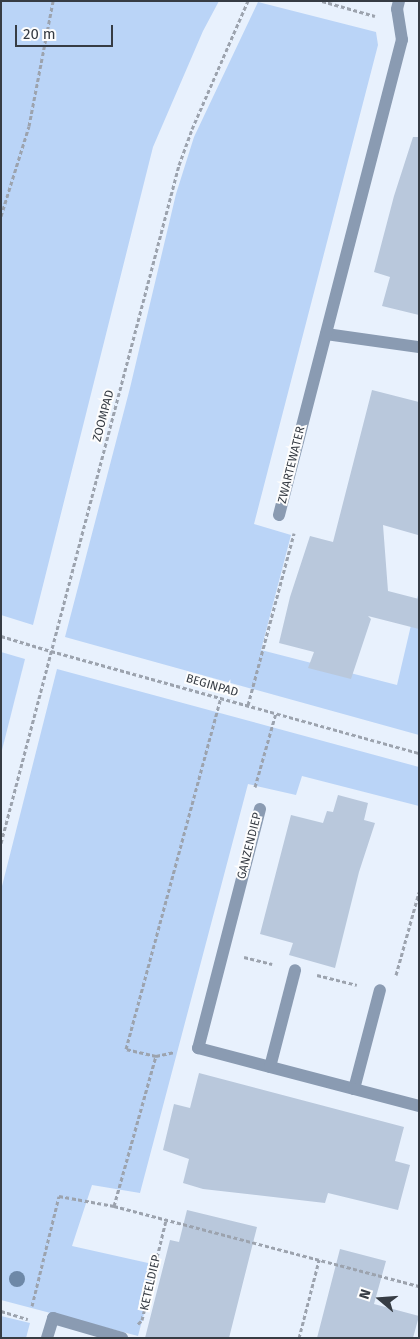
<!DOCTYPE html>
<style>
body{margin:0}
#map{position:relative;width:420px;height:1339px;overflow:hidden;background:#e8f1fd;font-family:"Fira Sans",sans-serif}
div>[style]{position:absolute}
.green>*{inset:0;background:#bad4f7}
.building>*{inset:0;background:#b9c8dc}
.path>*{height:3px;margin-top:-1.5px;transform-origin:0;background:repeating-linear-gradient(90deg,#9ca3ae 0 4px,transparent 0 6.5px)}
.minor>*{height:12px;margin:-6px;padding:0 6px;transform-origin:6px;border-radius:6px;background:#8a9bb2}
.trees>*{width:16px;height:16px;margin:-8px;border-radius:50%;background:#6e88a7}
span{translate:-50% -50%;white-space:nowrap;text-align:center;line-height:1.15;-webkit-text-stroke:4px #fdfdfd;paint-order:stroke}
.street-label{font-size:12px;color:#363c44}
.frame{position:absolute;inset:0;border:2px solid #363c44;pointer-events:none}
.north{position:absolute;left:355px;top:1274px;width:50px;height:50px;-webkit-text-stroke:4px #fdfdfd;paint-order:stroke;rotate:288deg;font-size:14px;font-weight:700;line-height:20px;text-align:center;color:#363c44}
.north::after{content:'';display:block;margin:auto;width:18px;height:22px;background:#363c44;clip-path:polygon(50% 0,100% 100%,50% 72%,0 100%)}
.scale{position:absolute;left:15px;top:25px;width:98px;height:22px;box-sizing:border-box;border:2px solid #363c44;border-top:0;padding-left:6px;font-size:15px;line-height:18px;white-space:nowrap;color:#363c44;-webkit-text-stroke:4px #fdfdfd;paint-order:stroke}
</style>
<div id="map">
<div class="green">
<i style="clip-path:polygon(1px 1px,219px 1px,203px 31px,153px 147px,33px 625px,1px 615px)"></i>
<i style="clip-path:polygon(258px 2px,376px 32px,378px 45px,254px 524px,291px 535px,261px 650px,397px 685px,419px 591px,419px 735px,65px 637px,130px 388px,176px 194px,194px 137px)"></i>
<i style="clip-path:polygon(1px 652px,25px 659px,1px 754px)"></i>
<i style="clip-path:polygon(57px 669px,419px 767px,419px 806px,302px 776px,296px 795px,248px 784px,140px 1193px,92px 1185px,72px 1246px,157px 1265px,138px 1336px,1px 1300px,1px 890px)"></i>
<i style="clip-path:polygon(1px 1316px,30px 1323px,26px 1338px,1px 1338px)"></i>
</div>
<div class="building">
<i style="clip-path:polygon(413px 137px,419px 137px,419px 315px,382px 306px,390px 277px,374px 272px,394px 196px)"></i>
<i style="clip-path:polygon(372px 390px,419px 402px,418px 535px,383px 525px,388px 591px,419px 599px,419px 629px,368px 616px,371px 619px,351px 679px,308px 668px,314px 652px,279px 643px,290px 597px,310px 536px,333px 542px)"></i>
<i style="clip-path:polygon(338px 795px,368px 803px,364px 820px,375px 823px,359px 872px,335px 968px,289px 955px,293px 943px,260px 934px,291px 815px,323px 823px,327px 811px,333px 812px)"></i>
<i style="clip-path:polygon(199px 1073px,404px 1127px,395px 1161px,410px 1165px,398px 1210px,328px 1193px,325px 1203px,203px 1189px,183px 1183px,189px 1159px,163px 1150px,174px 1104px,190px 1108px)"></i>
<i style="clip-path:polygon(187px 1210px,257px 1227px,229px 1338px,145px 1338px,170px 1240px,179px 1242px)"></i>
<i style="clip-path:polygon(340px 1249px,386px 1261px,374px 1304px,419px 1316px,413px 1338px,317px 1338px)"></i>
</div>
<div class="path">
<i style="left:322px;top:1px;width:55px;rotate:15.8deg"></i>
<i style="left:1px;top:216px;width:94px;rotate:-72.7deg"></i>
<i style="left:29px;top:126px;width:127px;rotate:-79.1deg"></i>
<i style="left:1px;top:636px;width:52px;rotate:16.7deg"></i>
<i style="left:51px;top:651px;width:382px;rotate:15.5deg"></i>
<i style="left:248px;top:705px;width:178px;rotate:-75deg"></i>
<i style="left:255px;top:787px;width:77px;rotate:-74.2deg"></i>
<i style="left:1px;top:843px;width:701px;rotate:-75.29deg"></i>
<i style="left:179px;top:165px;width:38px;rotate:-70deg"></i>
<i style="left:192px;top:129px;width:140px;rotate:-66.4deg"></i>
<i style="left:244px;top:957px;width:29px;rotate:14deg"></i>
<i style="left:317px;top:975px;width:41px;rotate:14deg"></i>
<i style="left:396px;top:975px;width:86px;rotate:-74.5deg"></i>
<i style="left:156px;top:1056px;width:19px;rotate:-12deg"></i>
<i style="left:114px;top:1206px;width:315px;rotate:14.7deg"></i>
<i style="left:32px;top:1306px;width:113px;rotate:-76.2deg"></i>
<i style="left:59px;top:1196px;width:56px;rotate:10.3deg"></i>
<i style="left:114px;top:1206px;width:156px;rotate:-74.4deg"></i>
<i style="left:156px;top:1056px;width:31px;rotate:-167deg"></i>
<i style="left:126px;top:1049px;width:364px;rotate:-74.9deg"></i>
<i style="left:1px;top:1311px;width:28px;rotate:17deg"></i>
<i style="left:138px;top:1324px;width:6px;rotate:-45deg"></i>
<i style="left:142px;top:1320px;width:103px;rotate:-76.5deg"></i>
<i style="left:299px;top:1338px;width:81px;rotate:-75.6deg"></i>
</div>
<div class="minor">
<i style="left:326px;top:334px;width:94px;rotate:8deg"></i>
<i style="left:279px;top:515px;width:491px;rotate:-75.5deg"></i>
<i style="left:402px;top:40px;width:31px;rotate:-99deg"></i>
<i style="left:397px;top:9px;width:8px;rotate:-76deg"></i>
<i style="left:260px;top:809px;width:247px;rotate:104.5deg"></i>
<i style="left:198px;top:1048px;width:161px;rotate:14.7deg"></i>
<i style="left:354px;top:1089px;width:102px;rotate:-75.3deg"></i>
<i style="left:270px;top:1067px;width:100px;rotate:-75.5deg"></i>
<i style="left:354px;top:1089px;width:67px;rotate:14.7deg"></i>
<i style="left:47px;top:1338px;width:21px;rotate:-73deg"></i>
<i style="left:53px;top:1318px;width:72px;rotate:16.2deg"></i>
</div>
<div class="trees">
<i style="left:17px;top:1279px"></i>
</div>
<div class="street-label">
<span style="left:104px;top:416px;rotate:-75deg">ZOOMPAD</span>
<span style="left:292px;top:465px;rotate:-76deg">ZWARTEWATER</span>
<span style="left:212px;top:686px;rotate:16deg">BEGINPAD</span>
<span style="left:250px;top:846px;rotate:-76deg">GANZENDIEP</span>
<span style="left:151px;top:1283px;rotate:-77deg">KETELDIEP</span>
</div>
<div class="frame"></div>
<div class="north">N</div>
<div class="scale">20 m</div>
</div>
